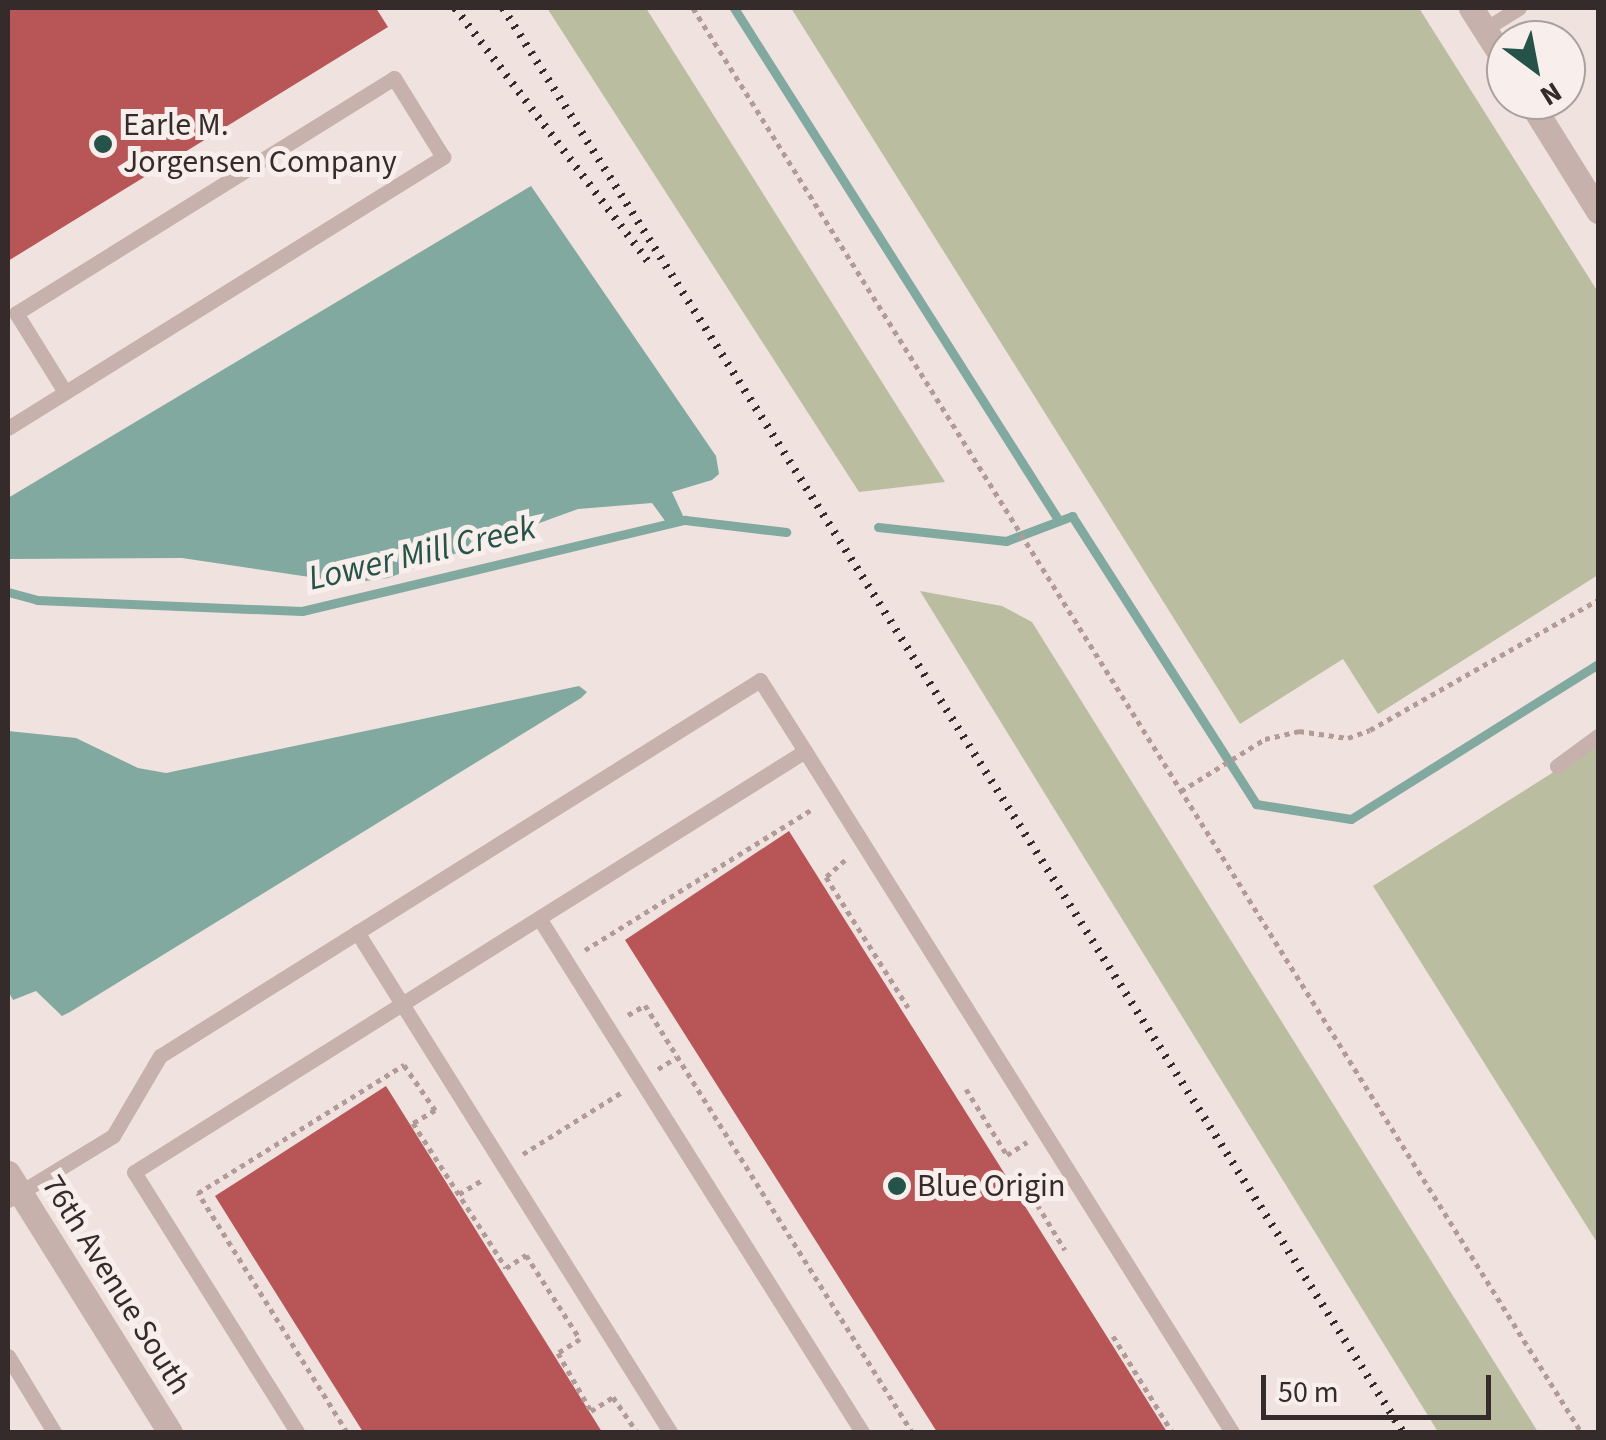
<!DOCTYPE html>
<style>
body{margin:0}
#map{position:relative;width:1606px;height:1440px;overflow:hidden;background:#f0e3df;font-family:"Source Sans 3",sans-serif}
div>[style]{position:absolute}
.green>*{inset:0;background:#bbbda1}
.water>*{inset:0;background:#81a9a0}
.stream>*{height:9px;margin:-4.5px;padding:0 4.5px;transform-origin:4.5px;border-radius:4.5px;background:#81a9a0}
.building>*{inset:0;background:#b75557}
.path>*{height:5px;margin-top:-2.5px;transform-origin:0;background:repeating-linear-gradient(90deg,#b29b96 0 5px,transparent 0 10px)}
.service>*{height:15px;margin:-7.5px;padding:0 7.5px;transform-origin:7.5px;border-radius:7.5px;background:#c6b1ac}
.tertiary>*{height:25px;margin:-12.5px;padding:0 12.5px;transform-origin:12.5px;border-radius:12.5px;background:#c6b1ac}
.rail>*{height:8px;margin-top:-4px;transform-origin:0;background:repeating-linear-gradient(90deg,#352b2a 0 2.5px,transparent 0 10.5px)}
.dots>*{width:28px;height:28px;translate:-50% -50%;box-sizing:border-box;border:5px solid #f8eeeb;border-radius:50%}
span{translate:-50% -50%;white-space:nowrap;text-align:center;line-height:1.15;-webkit-text-stroke:10px #f8eeeb;paint-order:stroke}
.poi-label{font-size:32px;color:#352b2a}
.left{translate:0 -50%;text-align:left}
.street-label{font-size:32px;color:#352b2a}
.water-label{font-size:35px;color:#255249;font-style:italic}
.frame{position:absolute;inset:0;border:10px solid #352b2a;pointer-events:none}
.north{position:absolute;left:1486px;top:20px;width:100px;height:100px;box-sizing:border-box;background:#f8eeeb;border:2px solid #aaa09e;border-radius:50%;rotate:148deg;font-size:28px;font-weight:700;line-height:40px;text-align:center;color:#352b2a}
.north::after{content:'';display:block;margin:auto;width:35px;height:45px;background:#255249;clip-path:polygon(50% 0,100% 100%,50% 72%,0 100%)}
.scale{position:absolute;left:1261px;top:1375px;width:230px;height:45px;box-sizing:border-box;border:5px solid #352b2a;border-top:0;padding-left:12px;font-size:30px;line-height:35px;white-space:nowrap;color:#352b2a;-webkit-text-stroke:8px #f8eeeb;paint-order:stroke}
</style>
<div id="map">
<div class="green">
<i style="clip-path:polygon(547px 8px,646px 8px,945px 482px,859px 492px)"></i>
<i style="clip-path:polygon(791px 8px,1419px 8px,1598px 292px,1598px 575px,1378px 714px,1343px 659px,1240px 724px)"></i>
<i style="clip-path:polygon(920px 591px,1002px 606px,1032px 622px,1538px 1432px,1438px 1432px)"></i>
<i style="clip-path:polygon(1598px 744px,1598px 1244px,1373px 886px)"></i>
</div>
<div class="water">
<i style="clip-path:polygon(531px 186px,716px 456px,719px 474px,712px 480px,672px 492px,685px 520px,668px 525px,652px 503px,578px 509px,388px 578px,350px 583px,182px 558px,8px 559px,8px 498px)"></i>
<i style="clip-path:polygon(579px 686px,587px 692px,581px 698px,70px 1012px,62px 1016px,36px 991px,13px 1000px,8px 991px,8px 731px,76px 738px,138px 768px,166px 773px)"></i>
</div>
<div class="stream">
<i style="left:734px;top:8px;width:607px;rotate:57.64deg"></i>
<i style="left:878px;top:527px;width:129px;rotate:6.2deg"></i>
<i style="left:1006px;top:541px;width:71px;rotate:-20.7deg"></i>
<i style="left:1072px;top:516px;width:342px;rotate:57.4deg"></i>
<i style="left:1256px;top:804px;width:96px;rotate:9deg"></i>
<i style="left:1351px;top:819px;width:292px;rotate:-32.1deg"></i>
<i style="left:8px;top:592px;width:30px;rotate:15deg"></i>
<i style="left:37px;top:600px;width:265px;rotate:2.4deg"></i>
<i style="left:302px;top:611px;width:394px;rotate:-13.4deg"></i>
<i style="left:685px;top:520px;width:102px;rotate:6.8deg"></i>
</div>
<div class="building">
<i style="clip-path:polygon(8px 8px,376px 8px,388px 27px,8px 261px)"></i>
<i style="clip-path:polygon(789px 831px,1167px 1432px,937px 1432px,625px 940px)"></i>
<i style="clip-path:polygon(386px 1086px,602px 1432px,363px 1432px,215px 1196px)"></i>
</div>
<div class="path">
<i style="left:693px;top:8px;width:1678px;rotate:58.05deg"></i>
<i style="left:1181px;top:791px;width:99px;rotate:-31.8deg"></i>
<i style="left:1265px;top:739px;width:35px;rotate:-13deg"></i>
<i style="left:1299px;top:731px;width:49px;rotate:8.1deg"></i>
<i style="left:1348px;top:738px;width:23px;rotate:-20deg"></i>
<i style="left:1370px;top:730px;width:262px;rotate:-29.7deg"></i>
<i style="left:845px;top:860px;width:25px;rotate:138deg"></i>
<i style="left:826px;top:877px;width:154px;rotate:57.8deg"></i>
<i style="left:585px;top:950px;width:267px;rotate:-31.8deg"></i>
<i style="left:628px;top:1015px;width:20px;rotate:-30deg"></i>
<i style="left:645px;top:1005px;width:504px;rotate:57.98deg"></i>
<i style="left:658px;top:1069px;width:22px;rotate:-32deg"></i>
<i style="left:966px;top:1089px;width:78px;rotate:58.2deg"></i>
<i style="left:1007px;top:1155px;width:24px;rotate:-33deg"></i>
<i style="left:523px;top:1154px;width:119px;rotate:-32deg"></i>
<i style="left:1051px;top:1184px;width:22px;rotate:148deg"></i>
<i style="left:1032px;top:1196px;width:63px;rotate:58.6deg"></i>
<i style="left:459px;top:1194px;width:29px;rotate:-31deg"></i>
<i style="left:1113px;top:1336px;width:113px;rotate:58.4deg"></i>
<i style="left:347px;top:1432px;width:282px;rotate:-121.9deg"></i>
<i style="left:198px;top:1193px;width:243px;rotate:-31.9deg"></i>
<i style="left:404px;top:1065px;width:55px;rotate:55.4deg"></i>
<i style="left:435px;top:1110px;width:26px;rotate:149deg"></i>
<i style="left:413px;top:1123px;width:172px;rotate:57.3deg"></i>
<i style="left:506px;top:1268px;width:24px;rotate:-33deg"></i>
<i style="left:526px;top:1255px;width:100px;rotate:57.3deg"></i>
<i style="left:580px;top:1339px;width:26px;rotate:148deg"></i>
<i style="left:558px;top:1353px;width:67px;rotate:60.4deg"></i>
<i style="left:591px;top:1411px;width:26px;rotate:-32deg"></i>
<i style="left:613px;top:1397px;width:42px;rotate:55.6deg"></i>
</div>
<div class="service">
<i style="left:1485px;top:29px;width:40px;rotate:-32deg"></i>
<i style="left:8px;top:428px;width:513px;rotate:-31.92deg"></i>
<i style="left:443px;top:157px;width:93px;rotate:-121.8deg"></i>
<i style="left:394px;top:78px;width:445px;rotate:148.1deg"></i>
<i style="left:16px;top:313px;width:93px;rotate:58.2deg"></i>
<i style="left:805px;top:751px;width:804px;rotate:57.91deg"></i>
<i style="left:1557px;top:766px;width:51px;rotate:-36.2deg"></i>
<i style="left:539px;top:918px;width:607px;rotate:57.85deg"></i>
<i style="left:357px;top:932px;width:590px;rotate:57.95deg"></i>
<i style="left:8px;top:1200px;width:123px;rotate:-31.4deg"></i>
<i style="left:113px;top:1136px;width:93px;rotate:-59.6deg"></i>
<i style="left:160px;top:1056px;width:708px;rotate:-32.07deg"></i>
<i style="left:760px;top:680px;width:84px;rotate:57.6deg"></i>
<i style="left:805px;top:751px;width:792px;rotate:147.89deg"></i>
<i style="left:134px;top:1172px;width:307px;rotate:57.9deg"></i>
<i style="left:8px;top:1356px;width:89px;rotate:58.8deg"></i>
</div>
<div class="tertiary">
<i style="left:1471px;top:8px;width:65px;rotate:57.5deg"></i>
<i style="left:1529px;top:100px;width:131px;rotate:58.1deg"></i>
<i style="left:8px;top:1173px;width:305px;rotate:58deg"></i>
</div>
<div class="rail">
<i style="left:455px;top:8px;width:322px;rotate:52.7deg"></i>
<i style="left:503px;top:8px;width:1685px;rotate:57.71deg"></i>
</div>
<div class="dots">
<i style="left:103px;top:144px;background:#255249"></i>
<i style="left:897px;top:1186px;background:#255249"></i>
</div>
<div class="poi-label">
<span class="left" style="left:123px;top:144px">Earle M.<br>Jorgensen Company</span>
<span class="left" style="left:917px;top:1186px">Blue Origin</span>
</div>
<div class="street-label">
<span style="left:116px;top:1285px;rotate:58deg">76th Avenue South</span>
</div>
<div class="water-label">
<span style="left:422px;top:553px;rotate:-13deg">Lower Mill Creek</span>
</div>
<div class="frame"></div>
<div class="north">N</div>
<div class="scale">50 m</div>
</div>
